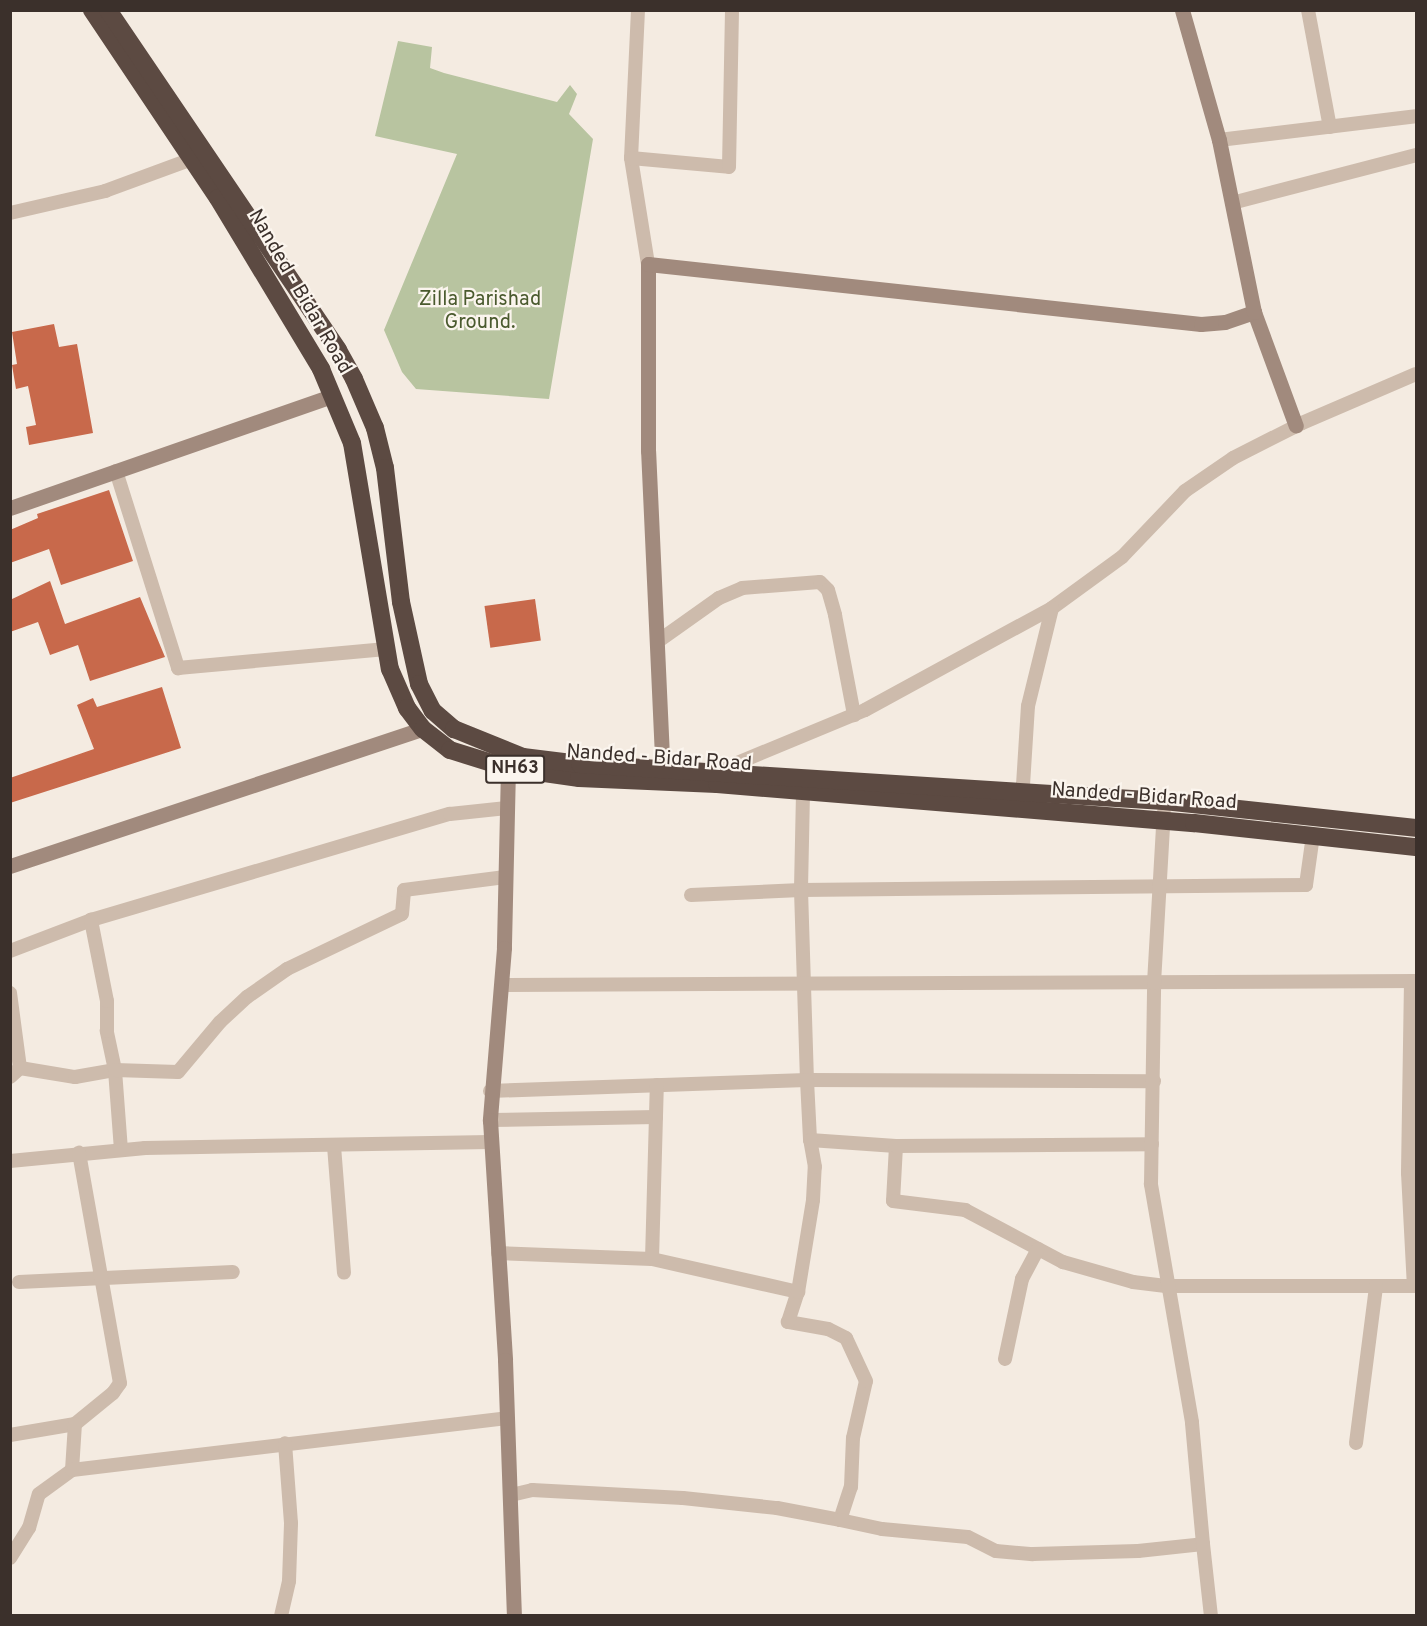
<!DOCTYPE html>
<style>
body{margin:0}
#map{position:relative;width:1427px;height:1626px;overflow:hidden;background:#f4ebe1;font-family:Overpass,sans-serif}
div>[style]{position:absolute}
.green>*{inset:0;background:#b8c4a0}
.building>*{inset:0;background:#c8694b;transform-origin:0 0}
.street>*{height:14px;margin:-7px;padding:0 7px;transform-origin:7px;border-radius:7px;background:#cdbbac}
.secondary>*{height:15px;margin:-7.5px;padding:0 7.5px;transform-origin:7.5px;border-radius:7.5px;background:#a18a7d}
.highway>*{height:18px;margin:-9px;padding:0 9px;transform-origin:9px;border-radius:9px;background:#5c4a42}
span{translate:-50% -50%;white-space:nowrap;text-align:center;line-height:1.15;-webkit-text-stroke:4.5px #fbf5ee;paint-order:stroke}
.shield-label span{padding:2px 4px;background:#fbf5ee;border:2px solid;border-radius:4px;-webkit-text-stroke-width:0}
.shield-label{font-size:18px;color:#3b302b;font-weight:700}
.street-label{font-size:20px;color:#3b302b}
.park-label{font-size:20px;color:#4a5a2e}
.frame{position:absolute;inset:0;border:12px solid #3b302b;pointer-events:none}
</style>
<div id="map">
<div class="green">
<i style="clip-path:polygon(398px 41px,432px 47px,430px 68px,444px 73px,557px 102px,570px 85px,577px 94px,569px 114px,593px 139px,549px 399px,416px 389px,402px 372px,384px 330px,457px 154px,375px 136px)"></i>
</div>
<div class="building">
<i style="clip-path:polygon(54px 324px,59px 347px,77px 344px,93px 433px,29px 445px,26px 427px,36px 425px,28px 386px,16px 389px,12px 365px,17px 364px,12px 332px)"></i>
<i style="clip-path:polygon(109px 490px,133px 561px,61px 585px,49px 549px,10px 563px,10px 530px,38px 518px,37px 514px)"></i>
<i style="clip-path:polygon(50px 581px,65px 624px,140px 597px,165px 657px,90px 681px,78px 645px,50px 655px,38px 622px,10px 632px,10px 600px)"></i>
<i style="left:535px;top:599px;width:42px;height:51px;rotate:82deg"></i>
<i style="clip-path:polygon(162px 687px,181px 748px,10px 803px,10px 778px,94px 749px,77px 705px,93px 698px,97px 707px)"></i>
</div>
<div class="street">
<i style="left:638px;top:10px;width:148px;rotate:92.7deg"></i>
<i style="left:631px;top:158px;width:107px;rotate:80.9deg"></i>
<i style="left:1308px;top:10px;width:119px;rotate:79.4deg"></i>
<i style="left:1219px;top:140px;width:198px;rotate:-6.9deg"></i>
<i style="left:631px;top:158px;width:98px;rotate:5.2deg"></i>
<i style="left:729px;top:167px;width:157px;rotate:-88.9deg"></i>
<i style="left:1232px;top:203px;width:190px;rotate:-14.6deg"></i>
<i style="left:10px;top:213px;width:98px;rotate:-13deg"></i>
<i style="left:105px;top:191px;width:93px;rotate:-20.2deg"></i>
<i style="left:116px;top:471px;width:207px;rotate:72.5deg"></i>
<i style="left:178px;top:668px;width:209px;rotate:-5.2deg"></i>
<i style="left:657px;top:642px;width:76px;rotate:-35.4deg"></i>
<i style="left:719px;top:598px;width:25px;rotate:-23deg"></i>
<i style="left:742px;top:588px;width:78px;rotate:-4.4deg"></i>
<i style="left:820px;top:582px;width:11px;rotate:45deg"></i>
<i style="left:828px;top:590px;width:26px;rotate:74deg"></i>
<i style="left:835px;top:615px;width:102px;rotate:79.2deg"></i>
<i style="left:718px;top:771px;width:159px;rotate:-22.5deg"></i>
<i style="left:865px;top:710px;width:213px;rotate:-28.6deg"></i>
<i style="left:1052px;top:608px;width:87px;rotate:-36.1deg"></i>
<i style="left:1122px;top:557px;width:91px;rotate:-46.3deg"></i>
<i style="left:1185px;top:491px;width:58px;rotate:-34.5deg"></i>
<i style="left:1233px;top:458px;width:77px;rotate:-26.9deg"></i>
<i style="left:1302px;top:423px;width:124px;rotate:-23.3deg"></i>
<i style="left:803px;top:793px;width:97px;rotate:91.2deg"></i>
<i style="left:801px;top:890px;width:505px;rotate:-0.57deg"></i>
<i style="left:1306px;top:885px;width:50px;rotate:-82deg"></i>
<i style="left:1022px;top:801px;width:95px;rotate:-86.4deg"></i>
<i style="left:1028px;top:706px;width:101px;rotate:-76.2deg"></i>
<i style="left:691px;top:895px;width:110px;rotate:-2.6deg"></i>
<i style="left:801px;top:890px;width:190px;rotate:88.2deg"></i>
<i style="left:807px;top:1080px;width:347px;rotate:0.2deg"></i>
<i style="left:10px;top:951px;width:87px;rotate:-20.9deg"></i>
<i style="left:91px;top:920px;width:374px;rotate:-16.5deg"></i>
<i style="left:450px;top:814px;width:57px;rotate:-6deg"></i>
<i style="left:1411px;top:981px;width:192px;rotate:90.9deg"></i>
<i style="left:1408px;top:1173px;width:113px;rotate:87deg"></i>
<i style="left:502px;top:985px;width:914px;rotate:-0.25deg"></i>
<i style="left:10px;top:993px;width:76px;rotate:82.4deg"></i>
<i style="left:10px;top:1077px;width:13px;rotate:-42deg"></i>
<i style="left:20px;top:1068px;width:56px;rotate:9.3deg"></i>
<i style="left:75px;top:1077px;width:41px;rotate:-9.9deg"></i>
<i style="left:115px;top:1070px;width:40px;rotate:-102deg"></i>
<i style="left:107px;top:1031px;width:30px;rotate:-90deg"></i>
<i style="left:107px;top:1001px;width:83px;rotate:-101.2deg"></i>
<i style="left:490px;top:1091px;width:317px;rotate:-2deg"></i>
<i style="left:807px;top:1080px;width:60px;rotate:87.1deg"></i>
<i style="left:810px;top:1140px;width:86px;rotate:4deg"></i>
<i style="left:896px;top:1146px;width:55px;rotate:93.1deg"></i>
<i style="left:893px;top:1201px;width:73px;rotate:7.1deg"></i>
<i style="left:965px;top:1210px;width:111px;rotate:28deg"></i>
<i style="left:1063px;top:1262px;width:73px;rotate:15.9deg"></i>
<i style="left:1133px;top:1282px;width:33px;rotate:7deg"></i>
<i style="left:1166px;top:1286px;width:250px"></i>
<i style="left:490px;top:1120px;width:166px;rotate:-1deg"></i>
<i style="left:334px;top:1146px;width:127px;rotate:85.5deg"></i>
<i style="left:896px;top:1146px;width:256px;rotate:-0.4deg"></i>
<i style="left:121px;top:1150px;width:80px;rotate:-94.3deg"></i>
<i style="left:115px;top:1070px;width:63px;rotate:1.8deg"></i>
<i style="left:178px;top:1072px;width:65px;rotate:-50deg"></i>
<i style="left:220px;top:1022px;width:37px;rotate:-43deg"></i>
<i style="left:247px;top:997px;width:49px;rotate:-35deg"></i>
<i style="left:287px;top:969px;width:127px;rotate:-25.6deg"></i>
<i style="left:402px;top:914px;width:24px;rotate:-85deg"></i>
<i style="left:404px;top:890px;width:102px;rotate:-7.3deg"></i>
<i style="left:10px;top:1161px;width:136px;rotate:-5.5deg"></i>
<i style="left:145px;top:1148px;width:345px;rotate:-1deg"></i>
<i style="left:498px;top:1253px;width:154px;rotate:2.2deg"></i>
<i style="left:652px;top:1259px;width:150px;rotate:12.7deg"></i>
<i style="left:652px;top:1259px;width:174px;rotate:-88.4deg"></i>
<i style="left:19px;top:1282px;width:214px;rotate:-2.7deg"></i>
<i style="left:1005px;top:1359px;width:82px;rotate:-78deg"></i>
<i style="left:1022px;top:1279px;width:34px;rotate:-62deg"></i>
<i style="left:10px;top:1435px;width:66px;rotate:-9.6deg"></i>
<i style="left:75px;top:1424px;width:49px;rotate:-39.2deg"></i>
<i style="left:113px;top:1393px;width:12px;rotate:-55deg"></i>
<i style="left:120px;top:1383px;width:234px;rotate:-100.1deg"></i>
<i style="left:1356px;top:1443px;width:158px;rotate:-82.7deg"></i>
<i style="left:72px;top:1470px;width:46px;rotate:-86.3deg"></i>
<i style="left:511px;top:1495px;width:22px;rotate:-13deg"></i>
<i style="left:532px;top:1490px;width:151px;rotate:3deg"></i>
<i style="left:683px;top:1498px;width:95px;rotate:6.1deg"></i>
<i style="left:777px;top:1508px;width:64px;rotate:10.8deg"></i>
<i style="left:840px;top:1520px;width:35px;rotate:-72deg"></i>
<i style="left:851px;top:1487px;width:49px;rotate:-87.7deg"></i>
<i style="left:853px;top:1438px;width:58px;rotate:-77.2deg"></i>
<i style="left:866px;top:1381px;width:47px;rotate:-114.9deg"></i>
<i style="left:846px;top:1338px;width:20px;rotate:-153deg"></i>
<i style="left:828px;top:1329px;width:41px;rotate:-170.1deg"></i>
<i style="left:788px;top:1322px;width:32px;rotate:-72deg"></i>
<i style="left:798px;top:1292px;width:93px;rotate:-80.7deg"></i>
<i style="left:813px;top:1200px;width:33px;rotate:-87deg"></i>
<i style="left:815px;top:1167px;width:27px;rotate:-100deg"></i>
<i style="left:840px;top:1520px;width:43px;rotate:12.1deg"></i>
<i style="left:882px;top:1529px;width:86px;rotate:5.3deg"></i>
<i style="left:968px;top:1537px;width:31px;rotate:27deg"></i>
<i style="left:996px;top:1551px;width:37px;rotate:5deg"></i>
<i style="left:1033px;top:1554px;width:105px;rotate:-1.6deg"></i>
<i style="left:1138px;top:1551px;width:65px;rotate:-6.1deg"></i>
<i style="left:1203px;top:1544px;width:122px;rotate:-95.2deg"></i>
<i style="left:1192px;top:1422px;width:242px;rotate:-99.8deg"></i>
<i style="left:1151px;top:1184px;width:201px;rotate:-89.1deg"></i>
<i style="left:1154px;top:983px;width:171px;rotate:-86.7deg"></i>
<i style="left:1203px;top:1544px;width:72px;rotate:83.7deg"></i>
<i style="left:10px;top:1558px;width:36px;rotate:-58deg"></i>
<i style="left:29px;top:1528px;width:35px;rotate:-74deg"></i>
<i style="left:39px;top:1494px;width:41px;rotate:-36deg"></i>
<i style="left:72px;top:1470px;width:438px;rotate:-6.8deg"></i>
<i style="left:281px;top:1616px;width:36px;rotate:-77deg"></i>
<i style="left:289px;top:1581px;width:58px;rotate:-88deg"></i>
<i style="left:291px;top:1523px;width:80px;rotate:-94.3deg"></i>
</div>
<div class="secondary">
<i style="left:1254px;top:312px;width:121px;rotate:69.8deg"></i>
<i style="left:10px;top:508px;width:341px;rotate:-19.2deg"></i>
<i style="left:508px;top:768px;width:180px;rotate:91.3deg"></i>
<i style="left:504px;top:948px;width:173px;rotate:94.7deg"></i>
<i style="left:490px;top:1120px;width:240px;rotate:86.4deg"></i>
<i style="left:505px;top:1360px;width:256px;rotate:88deg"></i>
<i style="left:663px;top:779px;width:328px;rotate:-92.6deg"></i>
<i style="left:648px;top:451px;width:187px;rotate:-90deg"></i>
<i style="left:648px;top:264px;width:556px;rotate:6.19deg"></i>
<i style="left:1201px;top:324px;width:24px;rotate:-5deg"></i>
<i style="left:1225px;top:322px;width:31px;rotate:-19deg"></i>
<i style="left:1254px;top:312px;width:176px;rotate:-101.5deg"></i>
<i style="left:1219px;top:140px;width:135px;rotate:-105.9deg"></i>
<i style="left:10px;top:866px;width:435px;rotate:-18.4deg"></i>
</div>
<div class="highway">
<i style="left:92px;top:10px;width:226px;rotate:56.2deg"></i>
<i style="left:218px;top:198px;width:200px;rotate:58.9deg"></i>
<i style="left:321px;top:369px;width:80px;rotate:67.3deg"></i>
<i style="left:352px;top:443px;width:229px;rotate:80.5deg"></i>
<i style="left:390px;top:669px;width:43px;rotate:66.4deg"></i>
<i style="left:407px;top:708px;width:26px;rotate:53deg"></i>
<i style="left:423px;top:729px;width:34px;rotate:38deg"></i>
<i style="left:450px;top:750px;width:61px;rotate:17.2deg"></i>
<i style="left:508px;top:768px;width:72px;rotate:8deg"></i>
<i style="left:579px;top:778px;width:138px;rotate:2.5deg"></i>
<i style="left:717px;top:784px;width:479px;rotate:4.7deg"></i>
<i style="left:1194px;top:823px;width:223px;rotate:6.2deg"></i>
<i style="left:108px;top:10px;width:410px;rotate:55.9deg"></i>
<i style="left:338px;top:350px;width:33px;rotate:61deg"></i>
<i style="left:354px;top:379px;width:53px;rotate:66.8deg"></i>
<i style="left:375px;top:428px;width:41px;rotate:76deg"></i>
<i style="left:385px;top:468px;width:135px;rotate:83.2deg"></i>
<i style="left:401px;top:602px;width:84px;rotate:77.6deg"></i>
<i style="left:419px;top:684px;width:30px;rotate:63deg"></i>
<i style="left:433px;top:711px;width:28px;rotate:41deg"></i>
<i style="left:454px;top:729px;width:74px;rotate:22.1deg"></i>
<i style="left:523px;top:757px;width:57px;rotate:7deg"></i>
<i style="left:580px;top:764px;width:585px;rotate:3.63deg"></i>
<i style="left:1164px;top:801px;width:253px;rotate:6.1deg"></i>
</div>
<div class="shield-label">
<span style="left:515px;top:769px">NH63</span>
</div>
<div class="street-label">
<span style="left:299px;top:292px;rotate:60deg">Nanded - Bidar Road</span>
<span style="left:659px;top:759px;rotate:4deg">Nanded - Bidar Road</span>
<span style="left:1144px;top:797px;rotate:4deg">Nanded - Bidar Road</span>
</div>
<div class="park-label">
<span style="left:480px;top:312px">Zilla Parishad<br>Ground.</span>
</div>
<div class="frame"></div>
</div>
